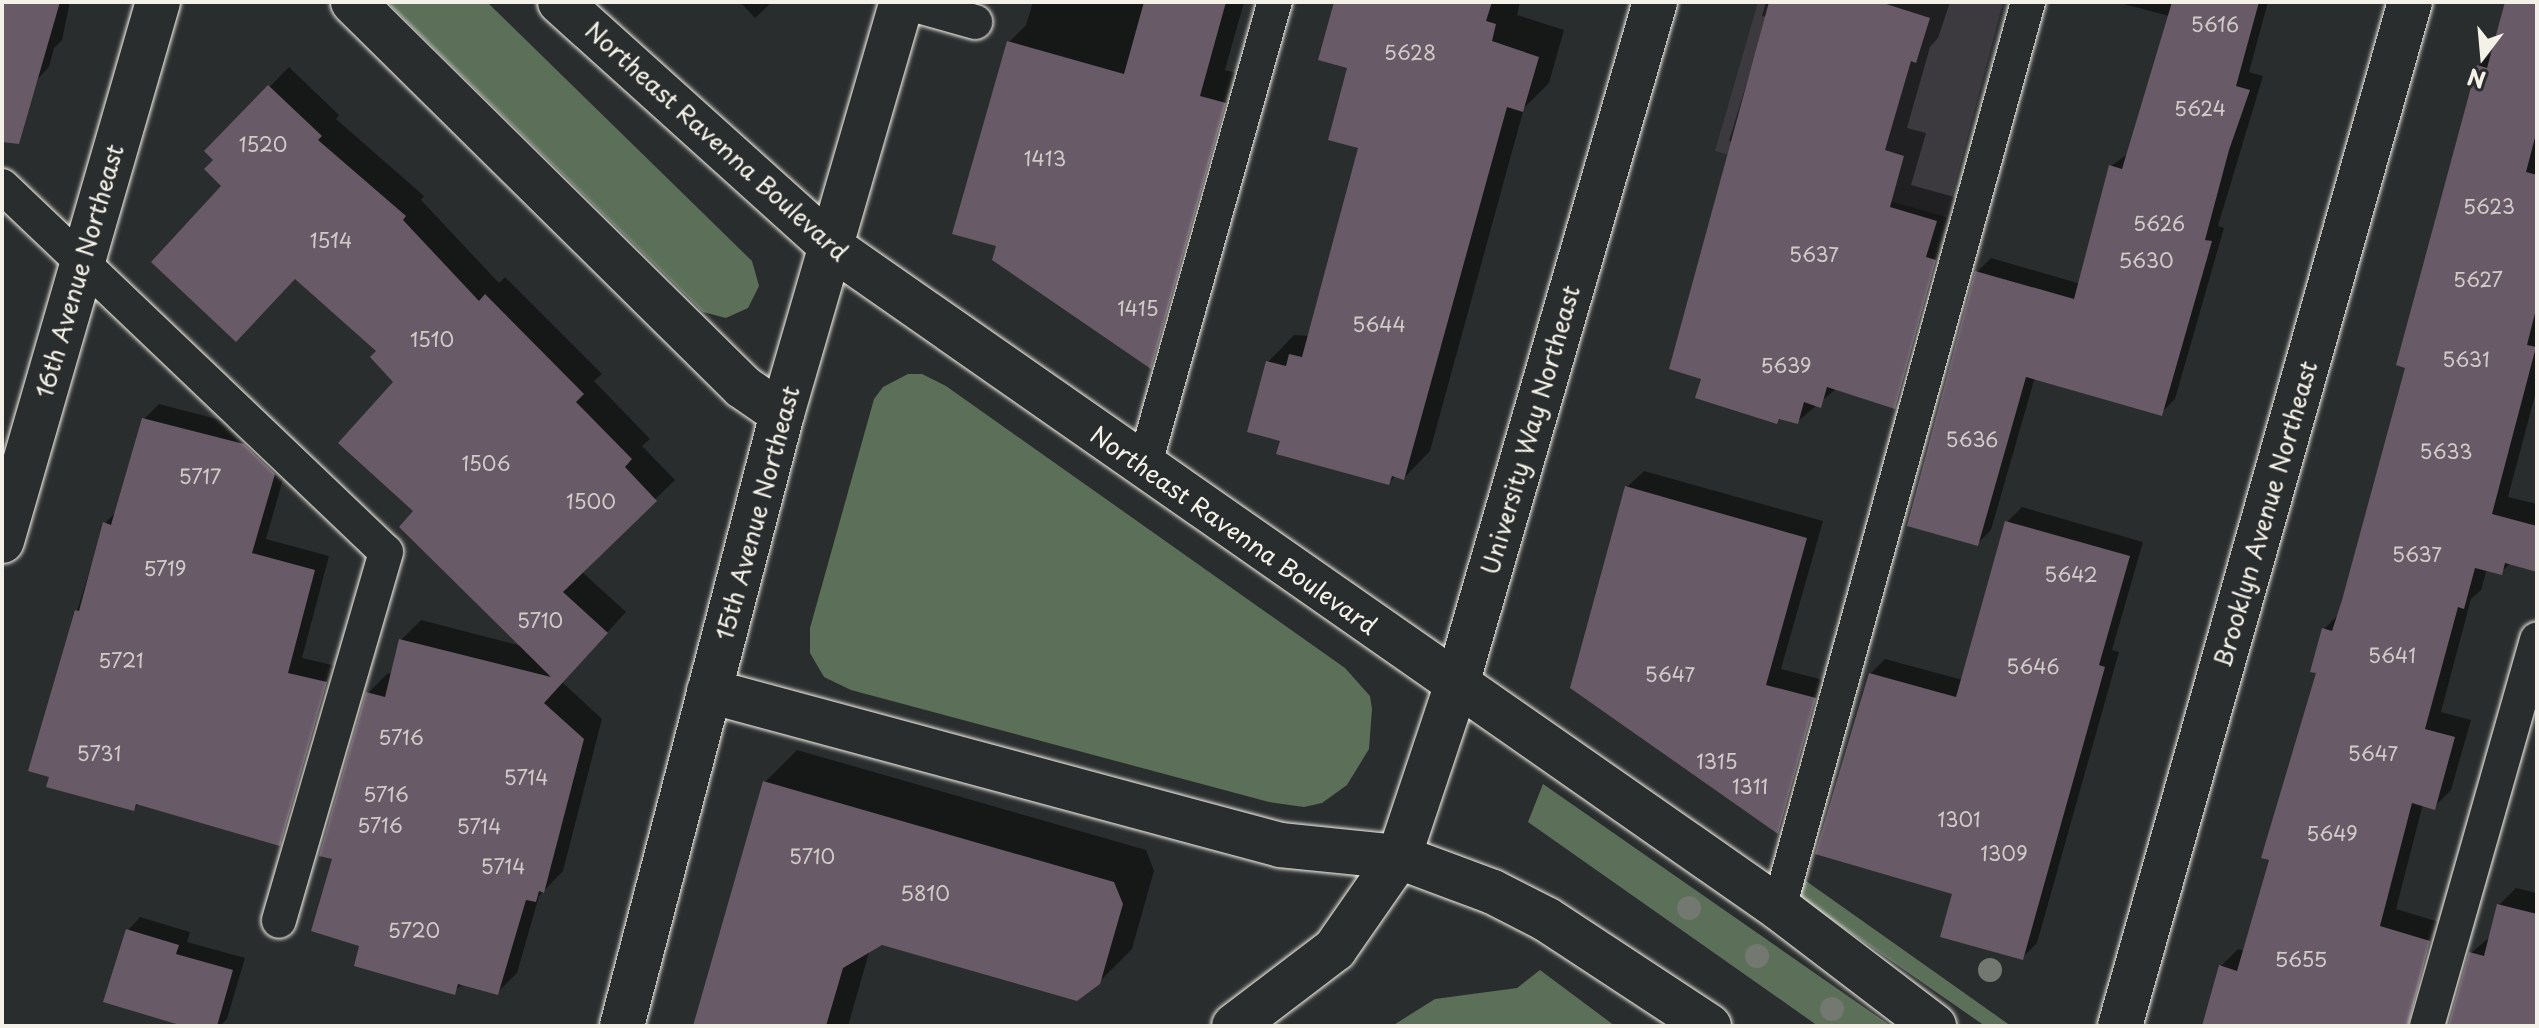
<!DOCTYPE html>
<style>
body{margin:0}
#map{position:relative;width:2539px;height:1028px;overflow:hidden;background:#2a2d2e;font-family:"Playpen Sans",sans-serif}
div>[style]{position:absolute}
.built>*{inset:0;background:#3d3a3f}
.green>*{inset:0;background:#5b6f59}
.shadow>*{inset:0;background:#0007}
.building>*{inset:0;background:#685a67}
.roads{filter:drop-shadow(0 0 2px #f4f1e8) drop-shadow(0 0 2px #f4f1e8)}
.service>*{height:34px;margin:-17px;padding:0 17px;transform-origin:17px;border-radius:17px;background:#2a2d2e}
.minor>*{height:44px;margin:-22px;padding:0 22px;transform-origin:22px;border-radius:22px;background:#2a2d2e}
.tertiary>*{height:44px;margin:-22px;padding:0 22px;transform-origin:22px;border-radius:22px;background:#2a2d2e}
.secondary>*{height:44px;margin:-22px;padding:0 22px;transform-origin:22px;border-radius:22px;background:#2a2d2e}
.trees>*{width:24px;height:24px;margin:-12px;border-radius:50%;background:#737871}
span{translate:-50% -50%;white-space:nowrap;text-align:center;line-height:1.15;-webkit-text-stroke:6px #2a2d2e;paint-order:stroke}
.number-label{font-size:20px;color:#d1cbc8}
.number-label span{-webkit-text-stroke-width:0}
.street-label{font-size:24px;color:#f4f1e8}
.frame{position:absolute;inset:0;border:4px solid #f4f1e8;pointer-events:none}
.north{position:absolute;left:2443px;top:16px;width:80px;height:80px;-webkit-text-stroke:6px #2a2d2e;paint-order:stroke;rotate:196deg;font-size:22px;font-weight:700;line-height:32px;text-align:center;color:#f4f1e8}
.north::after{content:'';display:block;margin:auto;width:28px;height:36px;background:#f4f1e8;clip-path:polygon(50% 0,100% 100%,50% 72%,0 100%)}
</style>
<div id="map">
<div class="built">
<i style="clip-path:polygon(1758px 2px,2003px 2px,1946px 217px,1715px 151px)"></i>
</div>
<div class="green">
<i style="clip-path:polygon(387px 2px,487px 2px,752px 261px,759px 286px,748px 308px,726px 318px,703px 312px)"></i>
<i style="clip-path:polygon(908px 374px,922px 374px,946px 386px,1345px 668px,1370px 696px,1372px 709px,1369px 749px,1347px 785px,1322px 803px,1304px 807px,1269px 802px,851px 690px,824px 677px,810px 653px,810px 628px,874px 399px,883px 387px)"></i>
<i style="clip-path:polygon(1543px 784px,1891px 1026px,1818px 1026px,1528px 822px)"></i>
<i style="clip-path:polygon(1799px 876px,2011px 1026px,1985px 1026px,1802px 899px,1796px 893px)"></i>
<i style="clip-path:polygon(1540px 970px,1615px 1026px,1392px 1026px,1435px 999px,1517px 988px)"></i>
</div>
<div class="shadow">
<i style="clip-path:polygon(2px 2px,70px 2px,62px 40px,54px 48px,49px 67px,33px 84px,2px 79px)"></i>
<i style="clip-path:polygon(740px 2px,772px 2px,755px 18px)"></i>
<i style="clip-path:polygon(1033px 2px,1244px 2px,1225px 70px,1251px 77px,1176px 341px,1150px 367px,998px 245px,1009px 42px,1026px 25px)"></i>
<i style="clip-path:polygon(1338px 2px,1520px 2px,1517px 15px,1564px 30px,1549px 83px,1524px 108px,1430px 451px,1404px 478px,1396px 475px,1389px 483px,1282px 440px,1268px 362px,1294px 335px,1310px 336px,1361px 147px)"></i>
<i style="clip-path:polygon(1766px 2px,1950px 2px,1938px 38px,1930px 47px,1907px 128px,1926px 133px,1911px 185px,1958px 198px,1917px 384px,1895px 407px,1837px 388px,1797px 422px,1781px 417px,1777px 422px,1704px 377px,1734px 143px,1729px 141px,1767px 17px,1762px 16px)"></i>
<i style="clip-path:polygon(2116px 2px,2268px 2px,2249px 72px,2263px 76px,2218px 226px,2224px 228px,2175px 399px,2161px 413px,2035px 377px,1991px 530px,1977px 544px,1977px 272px,1991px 258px,2081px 284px,2111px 166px,2129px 153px,2169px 16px)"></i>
<i style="clip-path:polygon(2507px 2px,2537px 2px,2537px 388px,2508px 497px,2537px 504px,2537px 569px,2511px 563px,2501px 572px,2487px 569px,2481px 590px,2471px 599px,2441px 712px,2471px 720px,2451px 790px,2434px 807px,2423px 804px,2396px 909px,2446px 924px,2439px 1026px,2204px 1026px,2221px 966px,2238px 949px,2245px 951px,2318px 672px,2324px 629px,2338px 615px,2408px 366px,2478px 66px,2494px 50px)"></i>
<i style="clip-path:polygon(289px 67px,339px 115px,336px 119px,424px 196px,421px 200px,499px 283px,505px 277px,602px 374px,594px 381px,650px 439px,642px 446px,675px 480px,581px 571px,626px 612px,562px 682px,602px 719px,563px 871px,539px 896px,517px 973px,497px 993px,463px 983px,454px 992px,362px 944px,334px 858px,368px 693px,388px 673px,393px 675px,401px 640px,421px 620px,522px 646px,379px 351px,224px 186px,216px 160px,207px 151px)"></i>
<i style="clip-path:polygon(159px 404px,259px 430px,289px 458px,266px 539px,329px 556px,302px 658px,341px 667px,294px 829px,279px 844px,139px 803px,133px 809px,77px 611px,105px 523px,117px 511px,144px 419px)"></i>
<i style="clip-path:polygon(1644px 471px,1823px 521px,1781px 669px,1831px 682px,1794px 816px,1778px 832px,1627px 487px)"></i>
<i style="clip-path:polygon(2022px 507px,2143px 542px,2112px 650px,2119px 652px,2037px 943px,2022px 958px,1954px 892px,1870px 674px,1885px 659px,1963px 680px,2007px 522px)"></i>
<i style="clip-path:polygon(797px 750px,1146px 850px,1154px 871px,1132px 949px,1099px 982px,881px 942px,870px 949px,848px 1026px,695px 1026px,765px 782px)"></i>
<i style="clip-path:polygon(2516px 888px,2537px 893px,2537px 1026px,2448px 1026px,2471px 953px,2491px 936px,2499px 905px)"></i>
<i style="clip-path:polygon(140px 917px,190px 932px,187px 942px,245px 958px,227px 1019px,220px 1026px,195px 1026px,128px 930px)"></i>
</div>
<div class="building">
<i style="clip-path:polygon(2px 2px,60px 2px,19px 144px,2px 142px)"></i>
<i style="clip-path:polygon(1144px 2px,1226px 2px,1200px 96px,1226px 103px,1151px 369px,992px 260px,996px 246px,952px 234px,1007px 41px,1124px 74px)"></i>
<i style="clip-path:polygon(1334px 2px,1492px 2px,1486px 21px,1496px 24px,1492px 41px,1539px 57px,1523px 112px,1507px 107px,1404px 480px,1392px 476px,1389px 485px,1276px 454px,1280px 441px,1247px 432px,1266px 361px,1286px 366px,1289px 354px,1302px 357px,1358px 148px,1328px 140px,1347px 68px,1318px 60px)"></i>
<i style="clip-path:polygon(1769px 2px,1880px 2px,1930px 18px,1916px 63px,1911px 61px,1885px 150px,1904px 156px,1890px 207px,1937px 221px,1926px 257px,1936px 260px,1895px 409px,1827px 387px,1821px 408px,1804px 402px,1798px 424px,1779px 419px,1777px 424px,1695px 398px,1701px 379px,1669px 369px)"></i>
<i style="clip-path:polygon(2172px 2px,2259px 2px,2236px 86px,2250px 90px,2229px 150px,2205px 240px,2212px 241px,2162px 416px,2026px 377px,1978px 546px,1907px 526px,1975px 271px,2074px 299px,2109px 165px,2122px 169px)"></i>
<i style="clip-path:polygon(2505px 2px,2537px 2px,2537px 130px,2526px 172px,2537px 175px,2537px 305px,2527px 345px,2536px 347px,2492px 514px,2537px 526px,2537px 572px,2505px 563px,2502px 575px,2475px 568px,2464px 609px,2458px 607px,2425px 729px,2455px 737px,2435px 810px,2412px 803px,2380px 926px,2430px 941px,2408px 1026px,2202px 1026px,2219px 965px,2237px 971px,2269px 860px,2261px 858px,2316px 673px,2310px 672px,2322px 628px,2332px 631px,2342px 600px,2405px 368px,2396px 365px,2477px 65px,2487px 68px)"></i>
<i style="clip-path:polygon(268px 85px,322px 136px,318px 140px,406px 216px,403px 220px,479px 301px,485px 294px,584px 394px,576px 402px,632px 459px,625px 467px,657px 501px,563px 592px,608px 633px,544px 703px,584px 739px,544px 893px,539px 891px,536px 902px,526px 900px,498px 995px,458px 984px,455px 995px,354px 966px,359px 946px,311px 931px,332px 859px,319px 856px,366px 692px,385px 697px,399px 639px,551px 677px,399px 527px,413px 511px,338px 443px,393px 382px,370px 357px,376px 351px,295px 279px,236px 342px,151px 262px,221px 186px,204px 169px,213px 160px,204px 151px)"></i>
<i style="clip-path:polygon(142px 418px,244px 444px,275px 474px,252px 553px,315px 570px,288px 673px,327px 682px,280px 846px,136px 804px,134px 811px,46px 787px,49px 777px,28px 771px,75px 610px,79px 611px,103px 522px,111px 525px)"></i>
<i style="clip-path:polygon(1625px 486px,1807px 538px,1766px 685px,1816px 698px,1778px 834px,1570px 688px)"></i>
<i style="clip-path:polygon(2005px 521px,2130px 556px,2099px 665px,2105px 667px,2023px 960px,1940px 937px,1952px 894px,1815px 854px,1869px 673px,1956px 697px)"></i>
<i style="clip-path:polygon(763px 781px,1114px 882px,1123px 904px,1100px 984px,1077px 1001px,882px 945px,843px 968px,826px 1026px,693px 1026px)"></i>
<i style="clip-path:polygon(2497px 904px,2537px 914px,2537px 1026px,2448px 1026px,2469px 952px,2484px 956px)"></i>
<i style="clip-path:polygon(126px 929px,179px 945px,176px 954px,233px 970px,217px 1026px,183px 1026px,103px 1002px)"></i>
</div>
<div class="roads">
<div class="service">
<i style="left:904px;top:2px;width:74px;rotate:15.7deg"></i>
<i style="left:2px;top:186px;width:530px;rotate:43.63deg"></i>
<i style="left:386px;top:552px;width:384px;rotate:106.2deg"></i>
<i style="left:1144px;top:467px;width:483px;rotate:-74.3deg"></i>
<i style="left:1779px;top:908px;width:940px;rotate:-74.63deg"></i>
<i style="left:2427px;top:1026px;width:402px;rotate:-74.1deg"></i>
</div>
<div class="minor">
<i style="left:2px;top:541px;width:561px;rotate:-73.86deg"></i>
</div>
<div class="tertiary">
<i style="left:1234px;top:1026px;width:127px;rotate:-37.3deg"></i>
<i style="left:1335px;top:949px;width:112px;rotate:-55.2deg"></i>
<i style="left:1399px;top:857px;width:182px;rotate:-71.5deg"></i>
<i style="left:1457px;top:684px;width:710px;rotate:-73.81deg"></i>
<i style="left:2120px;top:1026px;width:1064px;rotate:-74.19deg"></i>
</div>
<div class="secondary">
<i style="left:353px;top:2px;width:548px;rotate:44.63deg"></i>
<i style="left:743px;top:387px;width:47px;rotate:34.7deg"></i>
<i style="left:560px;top:2px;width:367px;rotate:42deg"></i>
<i style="left:833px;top:248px;width:1153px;rotate:34.9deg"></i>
<i style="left:1779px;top:908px;width:195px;rotate:37.3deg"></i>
<i style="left:709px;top:691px;width:591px;rotate:15.09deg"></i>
<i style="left:1280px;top:845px;width:120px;rotate:5.8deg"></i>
<i style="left:1399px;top:857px;width:100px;rotate:20.4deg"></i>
<i style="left:1493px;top:892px;width:59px;rotate:27deg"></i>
<i style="left:1546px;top:919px;width:195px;rotate:33.3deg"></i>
<i style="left:622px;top:1026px;width:633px;rotate:-75.35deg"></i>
<i style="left:782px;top:414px;width:429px;rotate:-73.8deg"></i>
</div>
</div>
<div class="trees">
<i style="left:1689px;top:908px"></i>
<i style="left:1757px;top:956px"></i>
<i style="left:1990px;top:970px"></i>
<i style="left:1832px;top:1009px"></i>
</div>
<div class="number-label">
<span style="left:2215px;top:24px">5616</span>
<span style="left:1410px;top:52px">5628</span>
<span style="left:2200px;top:108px">5624</span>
<span style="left:263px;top:144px">1520</span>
<span style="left:1045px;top:158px">1413</span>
<span style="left:2489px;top:206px">5623</span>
<span style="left:2159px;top:223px">5626</span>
<span style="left:331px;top:240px">1514</span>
<span style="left:1814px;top:254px">5637</span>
<span style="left:2146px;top:260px">5630</span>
<span style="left:2478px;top:279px">5627</span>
<span style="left:1138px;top:308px">1415</span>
<span style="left:1379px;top:324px">5644</span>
<span style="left:432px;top:339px">1510</span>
<span style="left:2466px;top:359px">5631</span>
<span style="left:1786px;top:365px">5639</span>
<span style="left:1972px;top:439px">5636</span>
<span style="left:2446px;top:451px">5633</span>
<span style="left:486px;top:463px">1506</span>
<span style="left:200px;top:476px">5717</span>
<span style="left:591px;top:501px">1500</span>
<span style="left:2417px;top:554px">5637</span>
<span style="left:165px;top:568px">5719</span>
<span style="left:2071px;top:574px">5642</span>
<span style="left:540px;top:620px">5710</span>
<span style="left:2392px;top:655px">5641</span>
<span style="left:121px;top:660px">5721</span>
<span style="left:2033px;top:666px">5646</span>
<span style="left:1670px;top:674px">5647</span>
<span style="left:401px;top:737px">5716</span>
<span style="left:99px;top:753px">5731</span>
<span style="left:2373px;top:753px">5647</span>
<span style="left:1717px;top:761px">1315</span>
<span style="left:526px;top:777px">5714</span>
<span style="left:1750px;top:786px">1311</span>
<span style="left:386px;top:794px">5716</span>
<span style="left:1959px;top:819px">1301</span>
<span style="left:380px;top:825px">5716</span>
<span style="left:479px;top:826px">5714</span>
<span style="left:2332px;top:833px">5649</span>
<span style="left:2004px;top:853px">1309</span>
<span style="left:812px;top:856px">5710</span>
<span style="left:503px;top:866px">5714</span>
<span style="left:925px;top:893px">5810</span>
<span style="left:414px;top:930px">5720</span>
<span style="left:2301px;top:959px">5655</span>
</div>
<div class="street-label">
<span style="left:717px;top:141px;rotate:42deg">Northeast Ravenna Boulevard</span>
<span style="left:79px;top:271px;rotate:-74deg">16th Avenue Northeast</span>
<span style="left:1530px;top:430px;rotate:-74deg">University Way Northeast</span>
<span style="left:757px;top:513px;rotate:-75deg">15th Avenue Northeast</span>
<span style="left:2265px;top:514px;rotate:-74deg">Brooklyn Avenue Northeast</span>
<span style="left:1234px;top:530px;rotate:35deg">Northeast Ravenna Boulevard</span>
</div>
<div class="frame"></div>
<div class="north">N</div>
</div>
